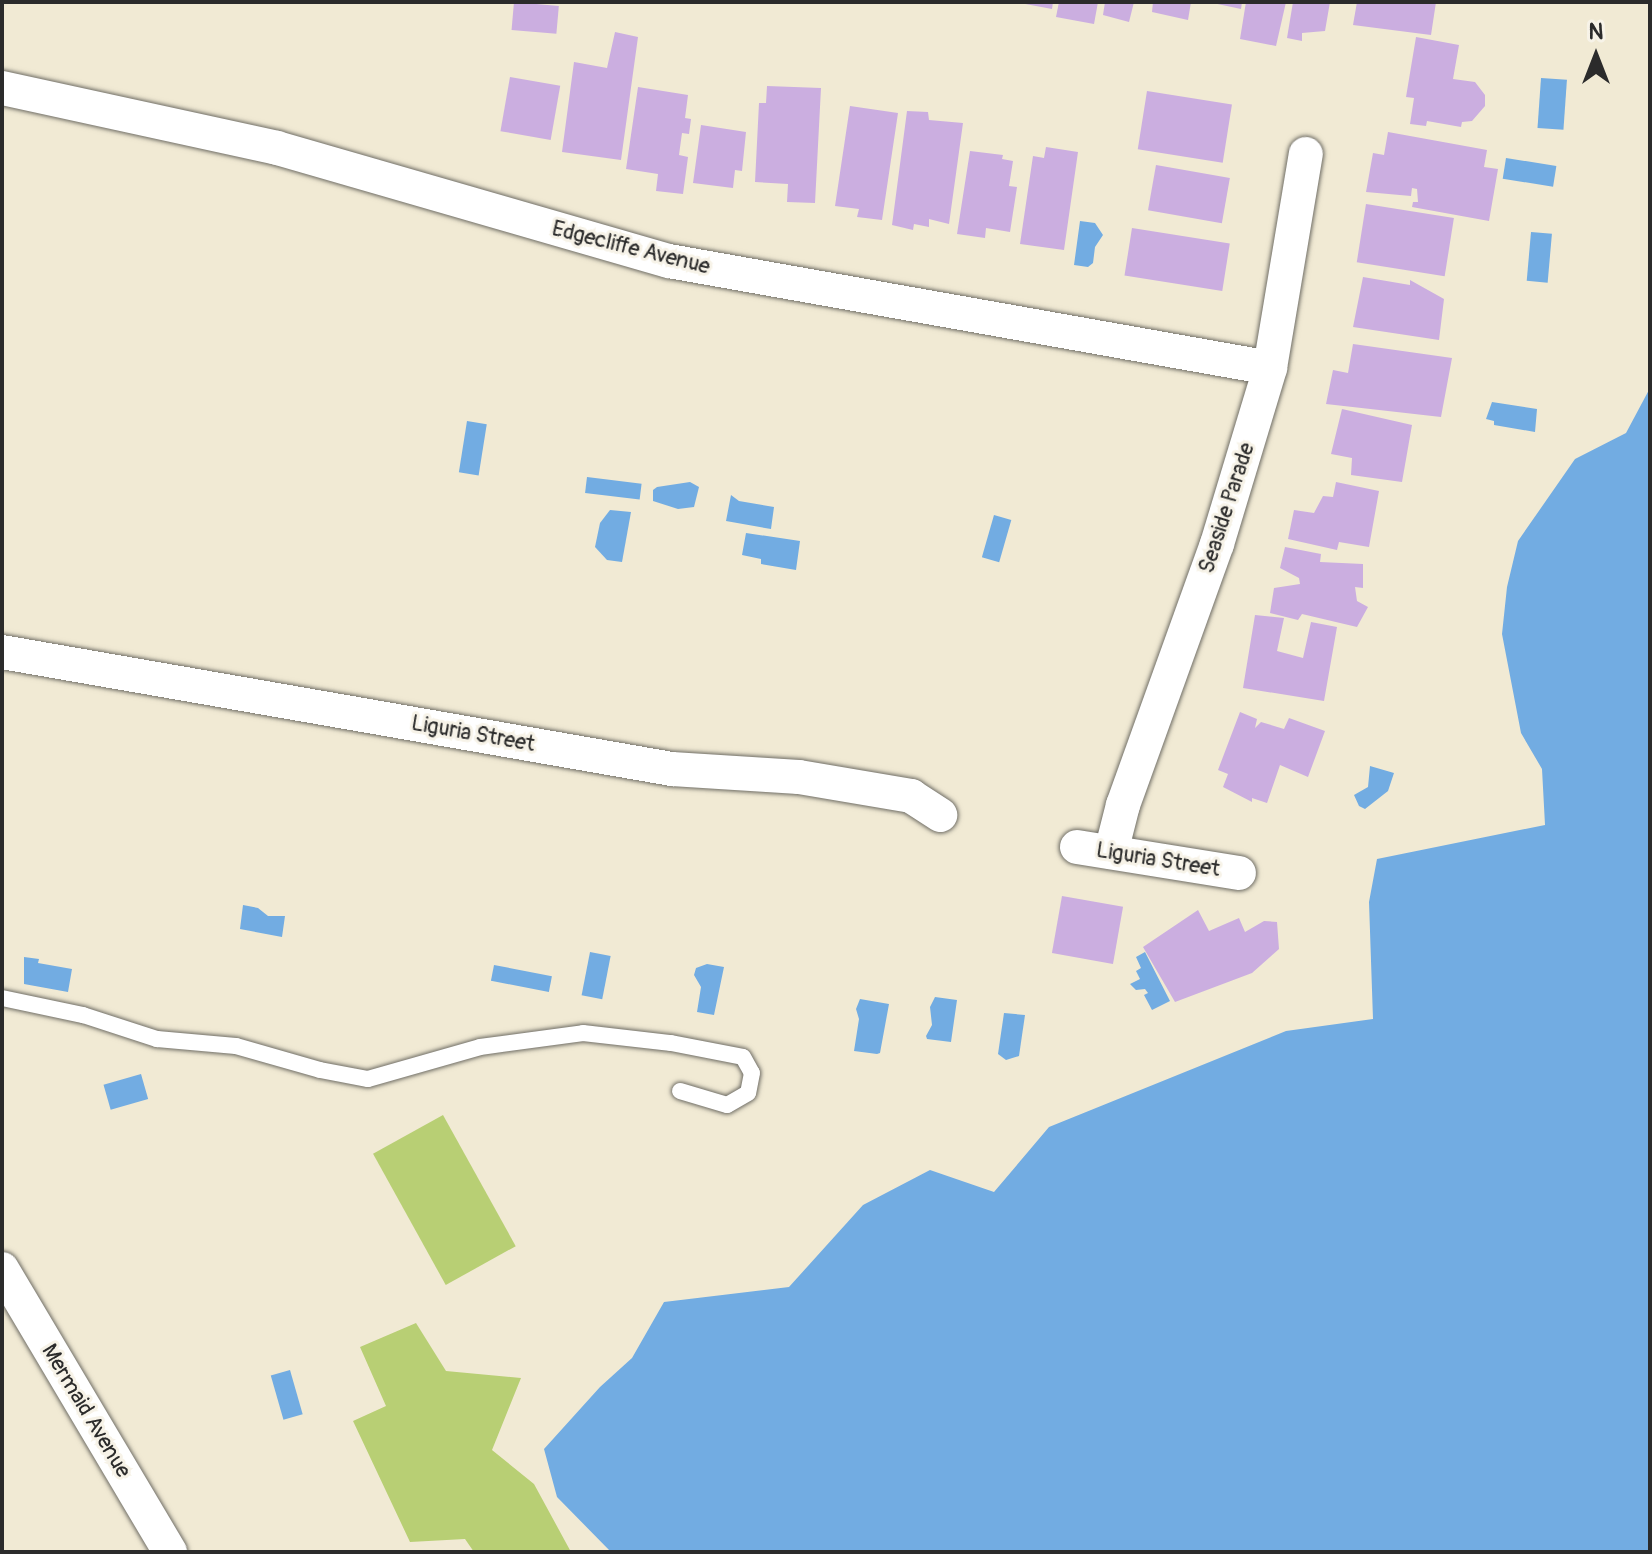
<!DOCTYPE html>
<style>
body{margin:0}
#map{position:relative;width:1652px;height:1554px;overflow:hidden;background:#f1ead4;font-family:Pangolin,sans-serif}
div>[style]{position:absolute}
.green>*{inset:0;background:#b8cf74;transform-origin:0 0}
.water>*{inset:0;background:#72ace2;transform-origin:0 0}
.building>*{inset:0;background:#cbaee0;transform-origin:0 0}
.roads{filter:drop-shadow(0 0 2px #706e66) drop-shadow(0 0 2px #706e66)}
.service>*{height:16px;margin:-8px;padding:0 8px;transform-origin:8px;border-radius:8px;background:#fff}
.minor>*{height:34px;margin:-17px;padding:0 17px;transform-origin:17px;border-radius:17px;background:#fff}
span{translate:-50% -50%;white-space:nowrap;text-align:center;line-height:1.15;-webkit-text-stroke:6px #f7f3e8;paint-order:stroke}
.street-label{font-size:22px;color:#2b2b2b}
.frame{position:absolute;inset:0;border:4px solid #2b2b2b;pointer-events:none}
.north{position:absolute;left:1556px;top:16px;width:80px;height:80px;-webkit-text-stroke:6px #f7f3e8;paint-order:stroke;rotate:0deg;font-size:22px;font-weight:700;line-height:32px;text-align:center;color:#2b2b2b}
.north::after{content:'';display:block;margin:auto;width:28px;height:36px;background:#2b2b2b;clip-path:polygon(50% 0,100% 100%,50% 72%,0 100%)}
</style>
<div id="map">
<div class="green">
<i style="left:443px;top:1115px;width:150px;height:80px;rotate:61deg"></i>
<i style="clip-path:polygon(416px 1323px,446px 1371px,521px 1378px,492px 1450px,534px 1484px,571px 1552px,474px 1552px,465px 1539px,410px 1542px,353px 1421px,386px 1406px,360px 1347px)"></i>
</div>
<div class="water">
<i style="left:1541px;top:78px;width:26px;height:50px;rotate:4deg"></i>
<i style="left:1506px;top:158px;width:51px;height:21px;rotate:9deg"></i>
<i style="clip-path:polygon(1080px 221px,1095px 223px,1103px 235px,1095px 247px,1093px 263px,1088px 267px,1074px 265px)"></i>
<i style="left:1531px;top:232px;width:21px;height:49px;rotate:5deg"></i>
<i style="clip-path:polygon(1650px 388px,1650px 1552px,611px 1552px,557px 1497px,544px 1449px,600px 1387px,632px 1358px,664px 1302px,789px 1287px,863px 1205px,930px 1170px,994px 1192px,1049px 1127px,1286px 1031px,1373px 1019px,1369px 902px,1377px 859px,1545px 825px,1542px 769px,1521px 733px,1502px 634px,1507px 587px,1518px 541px,1575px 459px,1626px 433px)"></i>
<i style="clip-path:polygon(1492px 402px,1537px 409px,1535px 432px,1494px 425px,1494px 421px,1486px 419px)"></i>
<i style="left:467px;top:421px;width:20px;height:52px;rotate:9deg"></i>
<i style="left:587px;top:477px;width:55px;height:16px;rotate:7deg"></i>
<i style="clip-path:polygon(690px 482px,699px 487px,694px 507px,678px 509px,653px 501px,653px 490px,657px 487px)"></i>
<i style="clip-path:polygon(731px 495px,739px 501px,774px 507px,771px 529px,726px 521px)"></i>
<i style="clip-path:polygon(610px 510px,631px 512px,622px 562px,607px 560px,595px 547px,600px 523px)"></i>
<i style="left:994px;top:515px;width:18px;height:44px;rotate:16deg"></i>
<i style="clip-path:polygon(746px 533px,800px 541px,796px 570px,761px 564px,761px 559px,742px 555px)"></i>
<i style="clip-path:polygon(1370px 766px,1394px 773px,1388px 791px,1365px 809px,1359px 806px,1354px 795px,1368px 787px)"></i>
<i style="clip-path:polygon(243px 905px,258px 908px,268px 916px,285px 916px,282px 937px,240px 929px)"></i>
<i style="left:590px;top:952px;width:21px;height:44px;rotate:11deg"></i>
<i style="clip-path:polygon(1145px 952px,1170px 1001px,1152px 1010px,1144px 995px,1148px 993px,1145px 989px,1136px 990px,1130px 984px,1140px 979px,1136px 971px,1141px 968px,1136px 957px)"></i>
<i style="clip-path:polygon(24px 957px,39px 959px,38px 963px,72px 969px,68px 992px,24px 984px)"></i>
<i style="clip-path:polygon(707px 964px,724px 967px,714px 1015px,697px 1012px,701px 987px,694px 975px,696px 968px)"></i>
<i style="left:494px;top:965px;width:59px;height:16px;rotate:11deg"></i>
<i style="clip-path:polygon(935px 997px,957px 1000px,951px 1042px,927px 1039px,926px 1036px,932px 1025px,930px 1007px)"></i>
<i style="clip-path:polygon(860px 999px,889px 1004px,880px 1053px,877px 1054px,854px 1051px,859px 1019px,856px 1009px)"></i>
<i style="clip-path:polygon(1004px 1013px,1025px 1015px,1019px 1056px,1006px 1060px,998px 1054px)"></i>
<i style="left:141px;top:1074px;width:26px;height:39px;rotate:74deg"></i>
<i style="left:290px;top:1370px;width:46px;height:20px;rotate:74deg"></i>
</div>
<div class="building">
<i style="left:514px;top:2px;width:45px;height:28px;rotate:5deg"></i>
<i style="clip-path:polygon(1014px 2px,1053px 2px,1052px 9px)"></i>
<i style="clip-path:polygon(1059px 2px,1098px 2px,1094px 24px,1056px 17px)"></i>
<i style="clip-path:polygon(1105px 2px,1134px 2px,1129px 22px,1103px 15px)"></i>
<i style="clip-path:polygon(1153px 2px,1191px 2px,1188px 20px,1152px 12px)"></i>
<i style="clip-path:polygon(1208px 2px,1242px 2px,1241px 9px)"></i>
<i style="clip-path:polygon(1246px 2px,1286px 2px,1276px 46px,1240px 39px)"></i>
<i style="clip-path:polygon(1293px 2px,1330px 2px,1325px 31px,1302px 33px,1302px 41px,1287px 38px)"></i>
<i style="clip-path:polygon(1357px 2px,1436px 2px,1431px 35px,1353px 25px)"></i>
<i style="clip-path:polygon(615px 32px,638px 37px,621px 160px,562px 152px,574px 62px,607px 68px)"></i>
<i style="clip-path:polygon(1416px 37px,1459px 45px,1453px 79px,1475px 82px,1485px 95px,1485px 106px,1472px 121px,1462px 122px,1461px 127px,1427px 121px,1426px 126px,1410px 124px,1414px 98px,1406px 97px)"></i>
<i style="left:510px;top:77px;width:51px;height:55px;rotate:10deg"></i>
<i style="clip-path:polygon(767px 86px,821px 88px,815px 203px,787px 202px,788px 184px,755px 182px,759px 103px,766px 103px)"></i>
<i style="clip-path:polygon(638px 87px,688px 95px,685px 118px,691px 119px,689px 134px,682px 133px,679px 155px,688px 157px,683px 194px,656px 191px,658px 174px,626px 169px)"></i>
<i style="left:1147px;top:91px;width:86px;height:59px;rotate:9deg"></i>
<i style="clip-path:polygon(850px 106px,898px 113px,882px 220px,857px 217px,859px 209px,835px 206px)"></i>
<i style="clip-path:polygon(907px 111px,928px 112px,929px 120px,963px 123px,949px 224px,929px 219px,929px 227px,914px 224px,913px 230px,892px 225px)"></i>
<i style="clip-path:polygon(701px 125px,746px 132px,742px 171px,735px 170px,733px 188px,693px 183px)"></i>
<i style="clip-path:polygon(1388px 132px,1487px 150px,1484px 167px,1498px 169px,1489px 221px,1412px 207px,1413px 202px,1418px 202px,1417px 189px,1412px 188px,1411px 196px,1366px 192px,1373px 153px,1384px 155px)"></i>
<i style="clip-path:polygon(1046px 147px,1078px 152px,1064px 250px,1020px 244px,1033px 156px,1044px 158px)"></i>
<i style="clip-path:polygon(970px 151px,1003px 155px,1002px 159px,1013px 161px,1009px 186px,1017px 187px,1010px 232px,986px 228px,985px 238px,957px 234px)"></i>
<i style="left:1156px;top:165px;width:75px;height:46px;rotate:10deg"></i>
<i style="left:1366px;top:204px;width:89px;height:59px;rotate:9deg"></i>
<i style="left:1132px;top:228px;width:99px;height:48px;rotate:9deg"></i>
<i style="clip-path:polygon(1363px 277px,1410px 285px,1410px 280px,1444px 299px,1439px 340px,1353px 327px)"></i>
<i style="clip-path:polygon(1353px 344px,1452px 358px,1441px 417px,1326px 404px,1333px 370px,1348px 373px)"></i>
<i style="clip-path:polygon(1342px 409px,1412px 425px,1402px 482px,1351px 475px,1352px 458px,1331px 454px)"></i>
<i style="clip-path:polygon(1336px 482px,1379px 491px,1369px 547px,1339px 542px,1337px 550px,1288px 539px,1294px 510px,1314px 513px,1323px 496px,1333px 497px)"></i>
<i style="clip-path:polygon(1285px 547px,1321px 554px,1320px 562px,1363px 564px,1363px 588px,1355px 587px,1357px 601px,1368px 607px,1357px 627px,1302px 614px,1298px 620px,1270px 613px,1274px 588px,1300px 584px,1299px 578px,1280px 568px)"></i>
<i style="clip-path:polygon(1255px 615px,1284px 618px,1277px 651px,1303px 658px,1311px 622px,1337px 627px,1324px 701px,1243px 688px)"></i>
<i style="clip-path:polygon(1240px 712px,1257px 719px,1255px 728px,1261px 722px,1284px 729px,1289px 718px,1325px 731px,1308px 777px,1280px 765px,1267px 803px,1252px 798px,1252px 802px,1223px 787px,1228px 774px,1218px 770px)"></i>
<i style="left:1062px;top:896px;width:62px;height:58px;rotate:10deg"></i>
<i style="clip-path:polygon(1198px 910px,1209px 931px,1239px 918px,1245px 932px,1264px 921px,1277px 922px,1279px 949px,1252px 973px,1175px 1002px,1143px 947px)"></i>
</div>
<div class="roads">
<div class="service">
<i style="left:2px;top:998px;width:83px;rotate:11.9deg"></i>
<i style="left:83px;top:1015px;width:78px;rotate:18deg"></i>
<i style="left:157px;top:1039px;width:79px;rotate:5.1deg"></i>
<i style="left:236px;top:1046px;width:87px;rotate:15.9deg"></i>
<i style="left:320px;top:1070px;width:49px;rotate:10.6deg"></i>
<i style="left:368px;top:1079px;width:116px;rotate:-15.9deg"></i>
<i style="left:480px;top:1047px;width:104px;rotate:-7.7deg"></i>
<i style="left:583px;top:1033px;width:89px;rotate:6.5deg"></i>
<i style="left:671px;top:1043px;width:73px;rotate:11deg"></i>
<i style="left:743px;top:1057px;width:18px;rotate:61deg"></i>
<i style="left:752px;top:1073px;width:20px;rotate:101deg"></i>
<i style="left:748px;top:1093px;width:24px;rotate:150deg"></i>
<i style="left:727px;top:1105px;width:49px;rotate:-163.4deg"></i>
</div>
<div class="minor">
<i style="left:2px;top:88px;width:281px;rotate:12.3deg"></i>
<i style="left:277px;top:148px;width:408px;rotate:16.1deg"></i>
<i style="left:669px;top:261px;width:610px;rotate:10.09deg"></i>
<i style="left:2px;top:652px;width:680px;rotate:9.91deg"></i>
<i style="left:672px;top:769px;width:127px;rotate:3.6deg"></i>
<i style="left:799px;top:777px;width:114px;rotate:9.6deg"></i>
<i style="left:911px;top:796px;width:35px;rotate:33deg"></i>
<i style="left:1077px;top:847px;width:164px;rotate:9.1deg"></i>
<i style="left:1111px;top:852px;width:49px;rotate:-75.7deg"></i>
<i style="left:1123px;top:805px;width:277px;rotate:-70.2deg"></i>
<i style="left:1217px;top:544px;width:184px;rotate:-73.2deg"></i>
<i style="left:1270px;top:368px;width:217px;rotate:-80.5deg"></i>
<i style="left:2px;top:1269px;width:329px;rotate:59.3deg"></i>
</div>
</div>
<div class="street-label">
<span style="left:631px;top:248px;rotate:14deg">Edgecliffe Avenue</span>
<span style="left:1227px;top:508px;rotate:-72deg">Seaside Parade</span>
<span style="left:473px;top:734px;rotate:10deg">Liguria Street</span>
<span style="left:1158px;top:860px;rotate:9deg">Liguria Street</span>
<span style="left:86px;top:1411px;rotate:59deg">Mermaid Avenue</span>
</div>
<div class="frame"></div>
<div class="north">N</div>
</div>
